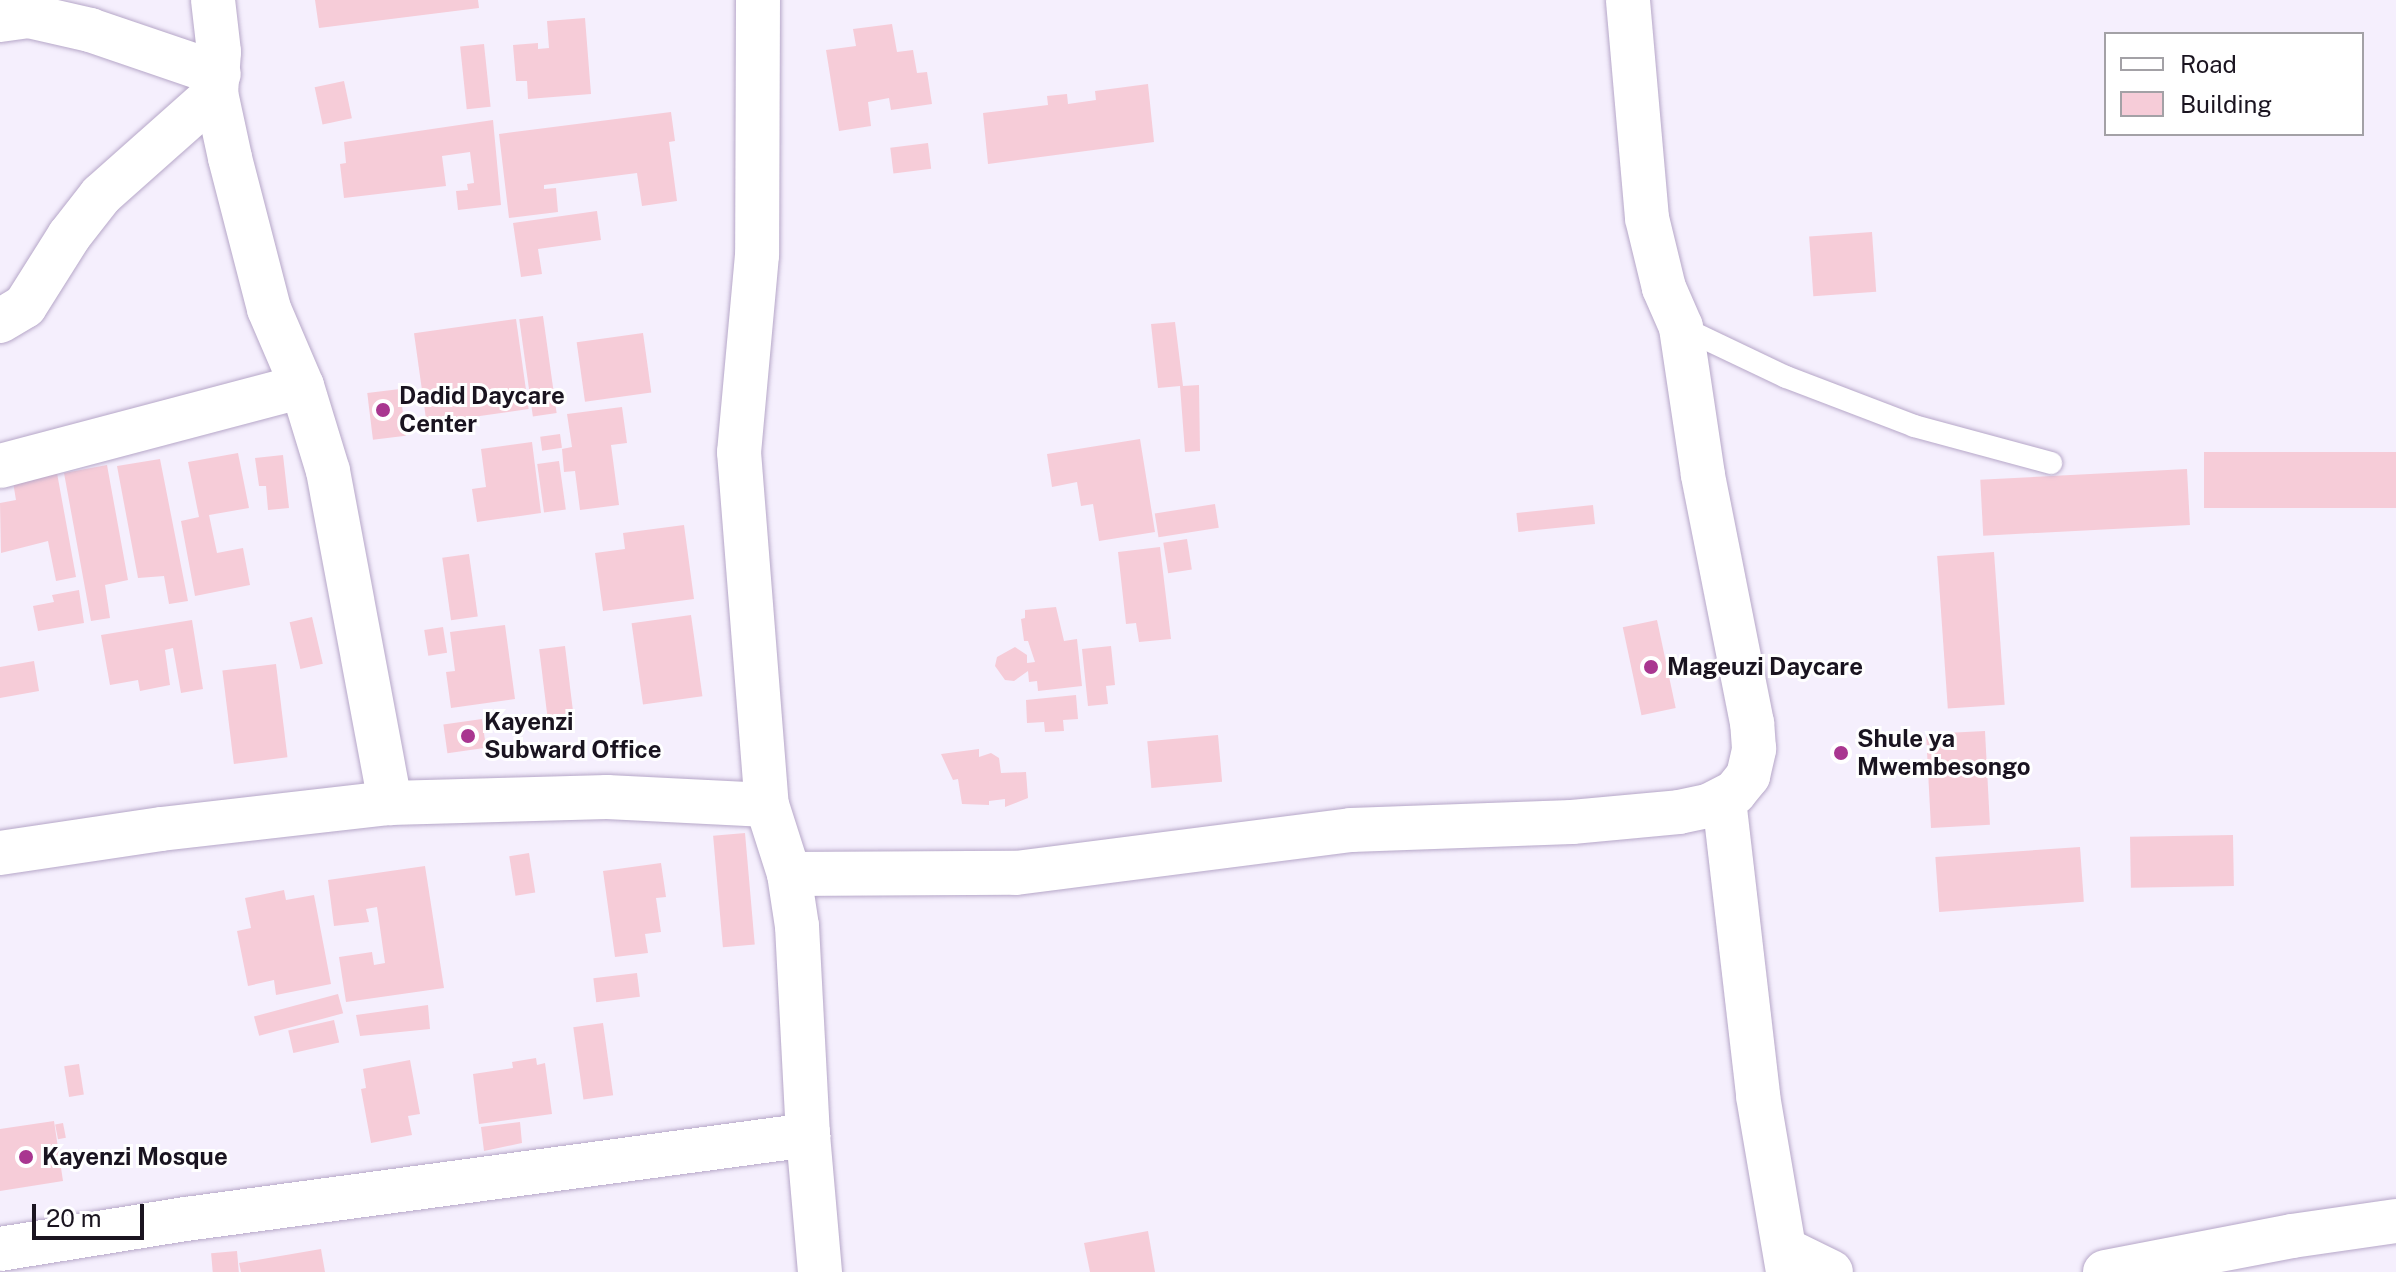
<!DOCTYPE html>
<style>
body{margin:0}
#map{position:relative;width:2396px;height:1272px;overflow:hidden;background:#f5effd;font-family:"Public Sans",sans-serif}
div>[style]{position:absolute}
.building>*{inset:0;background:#f6ccd8;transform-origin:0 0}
.roads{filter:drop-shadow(0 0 2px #b6a7c8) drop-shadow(0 0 2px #b6a7c8)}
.lane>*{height:22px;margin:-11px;padding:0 11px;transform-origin:11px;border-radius:11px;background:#fff}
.street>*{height:44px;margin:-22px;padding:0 22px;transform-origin:22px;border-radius:22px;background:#fff}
.dots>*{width:22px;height:22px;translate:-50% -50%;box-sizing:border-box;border:4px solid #fff;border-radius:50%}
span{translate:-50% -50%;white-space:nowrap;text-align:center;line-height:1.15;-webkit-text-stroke:6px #fff;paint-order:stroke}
.poi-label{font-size:24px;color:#1a1420;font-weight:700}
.left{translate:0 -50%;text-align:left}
.legend{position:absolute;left:2104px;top:32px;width:260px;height:104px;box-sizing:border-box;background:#fff;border:2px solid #a3a1a6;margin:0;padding:10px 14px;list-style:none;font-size:24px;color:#1a1420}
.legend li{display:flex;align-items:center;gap:16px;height:40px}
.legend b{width:40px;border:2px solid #a3a1a6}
.scale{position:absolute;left:32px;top:1204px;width:112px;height:36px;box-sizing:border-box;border:4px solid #1a1420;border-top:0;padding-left:10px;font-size:24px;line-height:28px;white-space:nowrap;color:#1a1420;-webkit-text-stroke:6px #fff;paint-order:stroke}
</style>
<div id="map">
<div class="building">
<i style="clip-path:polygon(315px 0,478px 0,479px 8px,319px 28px)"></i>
<i style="clip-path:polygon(585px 18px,591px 94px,528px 99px,527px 81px,516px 81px,513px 45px,538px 43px,538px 49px,549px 48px,547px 21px)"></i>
<i style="clip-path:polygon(892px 24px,897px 52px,913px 50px,917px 73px,927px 72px,932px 104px,891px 110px,889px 98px,868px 102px,871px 126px,839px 131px,826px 50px,856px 46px,853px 29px)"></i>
<i style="left:484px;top:44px;width:63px;height:24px;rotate:84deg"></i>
<i style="left:344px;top:81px;width:38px;height:30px;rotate:78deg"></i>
<i style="clip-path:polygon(1148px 84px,1154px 142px,988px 164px,983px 113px,1048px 105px,1047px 96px,1067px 94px,1068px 104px,1096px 100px,1095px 91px)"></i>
<i style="clip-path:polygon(671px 112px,675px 141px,669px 142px,677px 201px,642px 206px,637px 173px,544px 185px,544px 189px,556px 188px,558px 212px,509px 218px,499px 134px)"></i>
<i style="clip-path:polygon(493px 120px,501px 205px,458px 210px,456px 191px,468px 190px,467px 184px,474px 183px,470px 152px,442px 156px,446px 186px,344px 198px,340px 164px,346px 163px,344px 142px)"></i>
<i style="left:928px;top:143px;width:26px;height:38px;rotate:83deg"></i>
<i style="clip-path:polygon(597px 211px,601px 240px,538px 249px,542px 274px,521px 277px,513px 223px)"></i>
<i style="left:1872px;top:232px;width:60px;height:63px;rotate:86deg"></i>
<i style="left:543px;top:316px;width:98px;height:24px;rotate:82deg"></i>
<i style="left:516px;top:319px;width:91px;height:103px;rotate:82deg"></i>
<i style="clip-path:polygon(1175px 322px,1183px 386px,1199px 385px,1200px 451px,1185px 452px,1180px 386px,1158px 388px,1151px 324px)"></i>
<i style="left:643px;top:333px;width:60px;height:67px;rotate:82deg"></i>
<i style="left:400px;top:389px;width:47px;height:33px;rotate:83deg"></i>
<i style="clip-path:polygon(622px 407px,627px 443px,611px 445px,619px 505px,580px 510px,575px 471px,564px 472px,562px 449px,572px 447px,567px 414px)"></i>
<i style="left:560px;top:434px;width:14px;height:20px;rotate:82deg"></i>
<i style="clip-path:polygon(1140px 439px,1155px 532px,1099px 541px,1093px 504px,1081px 506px,1077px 482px,1052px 487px,1047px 454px)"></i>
<i style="clip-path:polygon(532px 442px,541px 513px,477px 522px,472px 489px,486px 487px,481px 449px)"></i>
<i style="left:2396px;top:452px;width:56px;height:192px;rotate:90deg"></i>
<i style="clip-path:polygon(238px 453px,249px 508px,209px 515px,217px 553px,243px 548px,250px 585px,195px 596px,181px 521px,199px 517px,188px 462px)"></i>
<i style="clip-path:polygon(283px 455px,289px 508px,268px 510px,266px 486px,259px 486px,255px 458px)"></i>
<i style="clip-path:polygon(160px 459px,188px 601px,169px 604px,164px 576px,138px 578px,117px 466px)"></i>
<i style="left:559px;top:461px;width:49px;height:22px;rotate:82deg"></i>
<i style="clip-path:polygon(107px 465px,128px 580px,105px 585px,110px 618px,91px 621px,64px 473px)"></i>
<i style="left:2187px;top:469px;width:56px;height:207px;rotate:87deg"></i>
<i style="clip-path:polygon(57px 473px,76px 577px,56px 581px,48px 541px,1px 553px,0 503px,16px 500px,13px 482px)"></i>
<i style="left:1215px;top:504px;width:24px;height:61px;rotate:81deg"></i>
<i style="left:1593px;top:505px;width:19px;height:77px;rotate:84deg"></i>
<i style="clip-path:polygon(684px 525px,694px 599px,603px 611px,595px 553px,625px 549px,623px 533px)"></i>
<i style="left:1187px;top:539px;width:31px;height:24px;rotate:81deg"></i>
<i style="clip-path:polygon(1160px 547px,1171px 639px,1139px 642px,1136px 623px,1126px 624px,1118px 552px)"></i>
<i style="left:1994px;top:552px;width:153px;height:57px;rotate:86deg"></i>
<i style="left:469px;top:554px;width:63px;height:27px;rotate:82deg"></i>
<i style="clip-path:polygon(79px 590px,84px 623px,38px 631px,33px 606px,54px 602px,52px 595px)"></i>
<i style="clip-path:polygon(1056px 607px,1064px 641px,1077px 639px,1082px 686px,1038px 691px,1037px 681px,1029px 682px,1028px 671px,1014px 681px,1005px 680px,995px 666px,997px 657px,1015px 647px,1027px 655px,1027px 663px,1035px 662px,1028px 641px,1024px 641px,1021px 619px,1025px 618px,1025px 610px)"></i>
<i style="left:691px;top:615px;width:82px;height:60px;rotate:82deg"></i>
<i style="left:312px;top:617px;width:48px;height:23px;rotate:77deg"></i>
<i style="clip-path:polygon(192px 620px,203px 689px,181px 693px,173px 648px,165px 650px,170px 685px,140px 691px,138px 680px,110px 685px,101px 635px)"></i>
<i style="left:1657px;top:620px;width:90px;height:35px;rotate:78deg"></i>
<i style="clip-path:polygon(505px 625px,515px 699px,451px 708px,446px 672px,455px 671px,450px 632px)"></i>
<i style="left:443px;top:627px;width:26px;height:19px;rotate:81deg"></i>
<i style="left:565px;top:646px;width:72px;height:26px;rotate:83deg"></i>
<i style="clip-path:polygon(1111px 646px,1115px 685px,1106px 686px,1108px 704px,1088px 706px,1082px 649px)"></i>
<i style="clip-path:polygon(34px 661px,39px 691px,0 698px,0 667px)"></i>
<i style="left:276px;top:664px;width:94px;height:54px;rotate:83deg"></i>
<i style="clip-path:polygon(1076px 695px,1078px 719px,1063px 720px,1064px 731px,1045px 732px,1044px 722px,1027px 723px,1026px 700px)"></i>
<i style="left:482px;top:719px;width:29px;height:39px;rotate:82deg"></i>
<i style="left:1985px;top:731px;width:94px;height:59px;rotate:87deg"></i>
<i style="left:1218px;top:735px;width:47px;height:71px;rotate:85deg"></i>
<i style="clip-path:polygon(979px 749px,979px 757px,991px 753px,999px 758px,1001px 773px,1026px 772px,1028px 798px,1005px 807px,1005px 799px,989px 801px,989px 805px,962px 804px,958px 779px,953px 780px,941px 754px)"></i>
<i style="left:745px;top:833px;width:112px;height:32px;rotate:85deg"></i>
<i style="left:2233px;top:835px;width:51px;height:103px;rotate:89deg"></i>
<i style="left:2080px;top:847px;width:55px;height:145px;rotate:86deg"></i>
<i style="left:529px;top:853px;width:40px;height:20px;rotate:81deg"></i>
<i style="clip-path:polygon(661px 863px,666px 897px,656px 898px,661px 932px,645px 934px,648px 953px,615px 957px,603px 871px)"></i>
<i style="clip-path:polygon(425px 866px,444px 988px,346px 1002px,339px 957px,372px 952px,374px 965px,385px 963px,377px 907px,366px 909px,369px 922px,334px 926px,328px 880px)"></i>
<i style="clip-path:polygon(284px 890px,286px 900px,314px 895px,331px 984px,276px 995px,274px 980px,248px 986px,237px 931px,251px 928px,245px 898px)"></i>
<i style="left:637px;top:973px;width:24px;height:44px;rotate:83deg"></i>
<i style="left:338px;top:994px;width:20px;height:87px;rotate:75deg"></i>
<i style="clip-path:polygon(428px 1005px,430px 1029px,360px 1036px,356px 1015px)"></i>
<i style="left:334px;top:1020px;width:23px;height:47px;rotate:77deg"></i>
<i style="left:603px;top:1023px;width:73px;height:30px;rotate:82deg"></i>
<i style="clip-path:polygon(536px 1058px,537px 1065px,545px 1063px,552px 1114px,479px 1124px,473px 1074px,513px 1068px,512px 1062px)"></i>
<i style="clip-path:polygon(410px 1060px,420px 1114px,408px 1116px,412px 1135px,371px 1143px,361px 1089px,366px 1088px,363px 1069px)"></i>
<i style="left:79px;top:1064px;width:31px;height:15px;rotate:81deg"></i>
<i style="clip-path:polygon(54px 1121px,63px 1181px,0 1191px,0 1129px)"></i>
<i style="clip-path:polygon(520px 1122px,522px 1143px,484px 1151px,481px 1127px)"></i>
<i style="left:63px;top:1123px;width:15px;height:8px;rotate:79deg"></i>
<i style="clip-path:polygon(1148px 1231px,1155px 1272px,1090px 1272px,1084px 1243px)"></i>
<i style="clip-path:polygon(321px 1249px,325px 1272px,241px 1272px,239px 1263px)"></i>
<i style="left:237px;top:1251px;width:21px;height:26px;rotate:85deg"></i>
</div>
<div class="roads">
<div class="lane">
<i style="left:1681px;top:327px;width:116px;rotate:25.5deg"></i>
<i style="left:1786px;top:377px;width:137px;rotate:20.9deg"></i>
<i style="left:1914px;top:426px;width:142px;rotate:15.1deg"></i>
</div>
<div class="street">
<i style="left:213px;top:0;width:52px;rotate:83.4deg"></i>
<i style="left:219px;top:52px;width:41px;rotate:94.2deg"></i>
<i style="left:216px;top:93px;width:66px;rotate:77.8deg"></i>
<i style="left:230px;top:158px;width:156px;rotate:75.5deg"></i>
<i style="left:269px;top:309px;width:84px;rotate:66.8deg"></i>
<i style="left:302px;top:386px;width:89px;rotate:73deg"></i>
<i style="left:328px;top:471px;width:338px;rotate:79.4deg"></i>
<i style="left:758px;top:0;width:255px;rotate:90.2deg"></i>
<i style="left:757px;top:255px;width:198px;rotate:95.2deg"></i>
<i style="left:739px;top:452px;width:354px;rotate:85.5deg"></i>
<i style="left:767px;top:805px;width:72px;rotate:72.3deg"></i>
<i style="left:789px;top:874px;width:53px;rotate:81.3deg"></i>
<i style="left:797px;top:926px;width:209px;rotate:87deg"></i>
<i style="left:808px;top:1135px;width:138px;rotate:85deg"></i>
<i style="left:0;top:20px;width:29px;rotate:-8deg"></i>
<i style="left:29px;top:16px;width:63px;rotate:12.9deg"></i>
<i style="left:90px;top:30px;width:136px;rotate:18.8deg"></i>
<i style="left:0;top:321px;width:29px;rotate:-31deg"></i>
<i style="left:25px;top:306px;width:83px;rotate:-57.8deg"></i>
<i style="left:69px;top:236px;width:52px;rotate:-52deg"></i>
<i style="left:101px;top:195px;width:154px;rotate:-41.6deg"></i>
<i style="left:0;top:466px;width:312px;rotate:-14.8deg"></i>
<i style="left:1724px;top:800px;width:298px;rotate:83.4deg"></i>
<i style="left:1758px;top:1096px;width:179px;rotate:80.3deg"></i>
<i style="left:0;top:853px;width:163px;rotate:-8.5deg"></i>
<i style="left:161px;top:829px;width:230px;rotate:-6.5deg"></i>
<i style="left:390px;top:803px;width:217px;rotate:-1.6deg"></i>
<i style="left:607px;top:797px;width:160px;rotate:2.9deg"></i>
<i style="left:789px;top:874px;width:227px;rotate:-0.3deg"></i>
<i style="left:1016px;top:873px;width:338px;rotate:-7.3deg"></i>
<i style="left:1351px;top:830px;width:221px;rotate:-2.1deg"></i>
<i style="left:1572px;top:822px;width:107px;rotate:-5.3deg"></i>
<i style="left:1679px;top:812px;width:30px;rotate:-12deg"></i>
<i style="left:1708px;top:806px;width:30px;rotate:-27deg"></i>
<i style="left:1735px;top:792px;width:21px;rotate:-51deg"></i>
<i style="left:1748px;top:776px;width:28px;rotate:-77deg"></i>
<i style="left:1754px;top:749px;width:26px;rotate:-94deg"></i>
<i style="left:1752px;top:723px;width:253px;rotate:-101.2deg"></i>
<i style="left:1703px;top:475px;width:150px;rotate:-98.5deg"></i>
<i style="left:1681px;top:327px;width:43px;rotate:-113.6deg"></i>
<i style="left:1664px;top:288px;width:72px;rotate:-103.7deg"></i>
<i style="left:1647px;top:218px;width:219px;rotate:-95deg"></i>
<i style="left:0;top:1249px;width:188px;rotate:-9.2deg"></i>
<i style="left:186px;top:1219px;width:628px;rotate:-7.69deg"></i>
<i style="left:1786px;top:1250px;width:50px;rotate:26.1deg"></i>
<i style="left:2105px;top:1272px;width:190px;rotate:-10.9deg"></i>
<i style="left:2292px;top:1236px;width:105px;rotate:-8.2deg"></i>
</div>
</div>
<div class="dots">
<i style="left:383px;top:410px;background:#a93690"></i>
<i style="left:1651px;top:667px;background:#a93690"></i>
<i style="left:468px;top:736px;background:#a93690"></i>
<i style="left:1841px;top:753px;background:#a93690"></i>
<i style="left:26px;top:1157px;background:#a93690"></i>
</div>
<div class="poi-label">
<span class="left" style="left:399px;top:410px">Dadid Daycare<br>Center</span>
<span class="left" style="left:1667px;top:667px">Mageuzi Daycare</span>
<span class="left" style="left:484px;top:736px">Kayenzi<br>Subward Office</span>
<span class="left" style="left:1857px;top:753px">Shule ya<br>Mwembesongo</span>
<span class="left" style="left:42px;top:1157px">Kayenzi Mosque</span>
</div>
<ul class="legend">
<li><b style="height:10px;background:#fff"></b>Road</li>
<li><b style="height:22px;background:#f6ccd8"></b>Building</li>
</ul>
<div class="scale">20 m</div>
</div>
